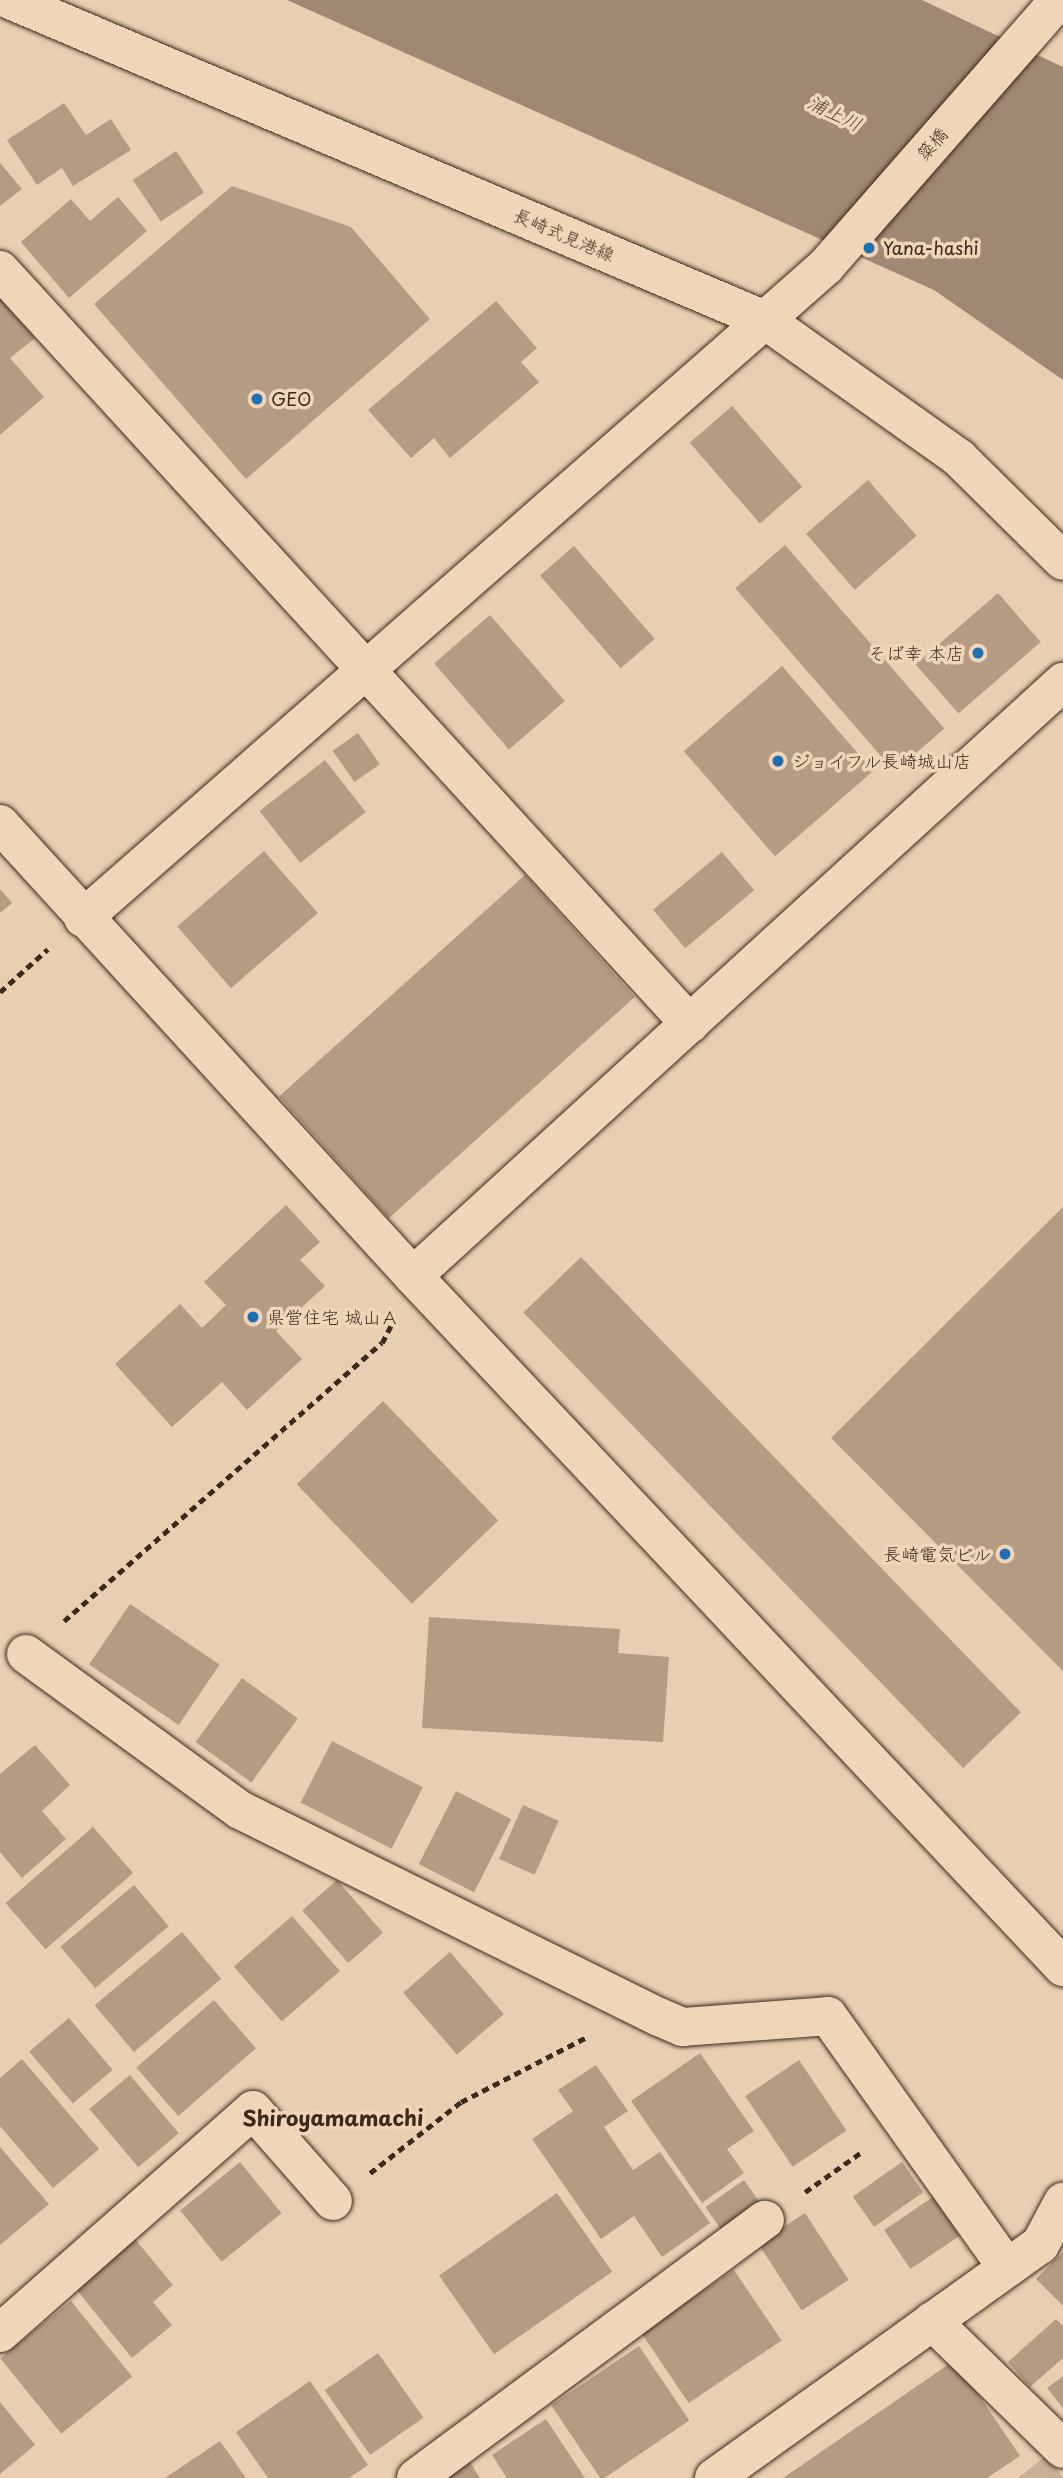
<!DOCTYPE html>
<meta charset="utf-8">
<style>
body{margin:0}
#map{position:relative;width:1063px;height:2478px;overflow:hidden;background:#eaceb2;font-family:"Playpen Sans","Klee One",sans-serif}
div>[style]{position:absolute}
.green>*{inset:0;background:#cab097}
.water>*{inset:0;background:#9f8974}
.building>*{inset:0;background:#b49b84;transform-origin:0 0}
.path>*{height:4.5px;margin-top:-2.25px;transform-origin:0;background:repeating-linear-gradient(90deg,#3b2a1e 0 7px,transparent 0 12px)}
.roads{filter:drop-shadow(0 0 2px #3b2a1e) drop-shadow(0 0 2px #3b2a1e)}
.minor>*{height:38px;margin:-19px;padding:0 19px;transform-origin:19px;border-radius:19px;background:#f1d5b8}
.tertiary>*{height:38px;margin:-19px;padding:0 19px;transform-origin:19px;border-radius:19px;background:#f1d5b8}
.secondary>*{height:38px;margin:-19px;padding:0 19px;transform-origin:19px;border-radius:19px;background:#f1d5b8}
.dots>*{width:19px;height:19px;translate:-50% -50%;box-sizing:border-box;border:4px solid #f1d5b8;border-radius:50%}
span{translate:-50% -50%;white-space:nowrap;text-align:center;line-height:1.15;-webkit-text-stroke:7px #f1d5b8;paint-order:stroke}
.street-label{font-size:18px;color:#3b2a1e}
.poi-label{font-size:18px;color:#3b2a1e}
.left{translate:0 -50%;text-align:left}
.right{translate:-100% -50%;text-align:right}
.water-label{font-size:19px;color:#544234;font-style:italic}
.quarter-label{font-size:21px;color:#3b2a1e;font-weight:700}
</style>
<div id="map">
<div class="green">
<i style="clip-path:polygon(1048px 2454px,1063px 2478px,1018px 2478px)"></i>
</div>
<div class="water">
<i style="clip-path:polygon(287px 0,922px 0,1063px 67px,1063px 380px,934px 290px)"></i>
</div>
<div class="building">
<i style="clip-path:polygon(64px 103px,86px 135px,111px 119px,131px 150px,73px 186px,62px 168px,37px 185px,7px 140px)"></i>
<i style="left:176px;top:151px;width:50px;height:52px;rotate:56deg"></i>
<i style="clip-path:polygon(0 163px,22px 189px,0 206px)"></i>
<i style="clip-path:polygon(232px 186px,351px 227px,430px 319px,246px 479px,94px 304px)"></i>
<i style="clip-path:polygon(118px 197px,147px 231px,69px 298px,21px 242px,71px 199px,90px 221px)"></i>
<i style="clip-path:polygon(0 298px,35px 338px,10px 358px,44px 397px,0 435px)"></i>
<i style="clip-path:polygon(496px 301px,537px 348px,521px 362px,539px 382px,450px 458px,434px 438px,411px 458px,368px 410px)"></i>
<i style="left:732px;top:406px;width:107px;height:56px;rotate:49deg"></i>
<i style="left:868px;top:480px;width:74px;height:82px;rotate:49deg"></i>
<i style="left:785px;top:545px;width:243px;height:66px;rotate:49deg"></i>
<i style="left:574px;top:546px;width:123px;height:45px;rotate:49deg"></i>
<i style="left:998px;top:593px;width:65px;height:109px;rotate:49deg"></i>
<i style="left:490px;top:615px;width:114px;height:74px;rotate:49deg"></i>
<i style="left:782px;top:666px;width:139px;height:130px;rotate:49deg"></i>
<i style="left:358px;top:733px;width:38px;height:31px;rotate:55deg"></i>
<i style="left:325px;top:760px;width:66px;height:83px;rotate:52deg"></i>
<i style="left:264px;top:851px;width:82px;height:115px;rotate:49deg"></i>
<i style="left:722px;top:852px;width:50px;height:90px;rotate:50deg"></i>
<i style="left:525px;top:875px;width:164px;height:331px;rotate:48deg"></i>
<i style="clip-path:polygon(0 889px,12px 903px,0 913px)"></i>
<i style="clip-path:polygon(286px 1205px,320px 1242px,300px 1260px,325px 1286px,276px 1331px,302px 1359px,247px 1410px,222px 1382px,172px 1427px,115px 1364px,180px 1304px,202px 1328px,226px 1305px,204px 1282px)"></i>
<i style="clip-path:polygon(1063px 1207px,1063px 1671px,831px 1438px)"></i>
<i style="left:581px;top:1257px;width:633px;height:80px;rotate:46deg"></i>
<i style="left:383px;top:1401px;width:166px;height:120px;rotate:46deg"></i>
<i style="left:130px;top:1604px;width:108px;height:73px;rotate:34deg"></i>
<i style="clip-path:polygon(429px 1617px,620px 1629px,618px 1653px,669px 1657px,663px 1742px,422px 1728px)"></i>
<i style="left:242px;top:1678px;width:69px;height:79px;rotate:36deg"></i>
<i style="left:332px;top:1741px;width:102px;height:69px;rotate:27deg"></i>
<i style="clip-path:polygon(35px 1745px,70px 1785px,42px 1811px,66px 1839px,22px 1878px,0 1852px,0 1774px)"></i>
<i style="left:456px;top:1791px;width:62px;height:82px;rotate:27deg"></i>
<i style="left:523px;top:1805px;width:39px;height:59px;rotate:24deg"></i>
<i style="left:93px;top:1827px;width:61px;height:116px;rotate:49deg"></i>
<i style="left:337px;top:1880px;width:70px;height:46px;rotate:49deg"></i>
<i style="left:134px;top:1885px;width:54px;height:96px;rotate:50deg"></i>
<i style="left:292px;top:1916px;width:73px;height:77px;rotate:49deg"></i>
<i style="left:182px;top:1932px;width:61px;height:114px;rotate:50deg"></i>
<i style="left:450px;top:1952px;width:82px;height:62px;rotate:49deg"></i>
<i style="left:214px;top:2000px;width:64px;height:103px;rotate:49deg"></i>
<i style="left:69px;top:2018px;width:68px;height:52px;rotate:50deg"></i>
<i style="clip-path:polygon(700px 2053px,754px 2131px,727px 2149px,744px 2173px,702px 2203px,631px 2101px)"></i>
<i style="clip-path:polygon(22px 2059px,99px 2149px,53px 2188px,0 2126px,0 2078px)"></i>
<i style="left:799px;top:2060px;width:85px;height:65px;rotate:56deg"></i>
<i style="clip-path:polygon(596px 2065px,628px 2111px,604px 2127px,633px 2170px,660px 2152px,710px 2223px,662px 2257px,634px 2216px,601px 2239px,532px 2139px,573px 2111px,558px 2090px)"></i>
<i style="left:130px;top:2075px;width:76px;height:53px;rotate:50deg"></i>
<i style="clip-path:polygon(0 2147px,49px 2204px,0 2245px)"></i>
<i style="left:240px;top:2162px;width:66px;height:77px;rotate:51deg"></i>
<i style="left:902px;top:2162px;width:37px;height:60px;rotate:55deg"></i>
<i style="left:744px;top:2180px;width:32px;height:47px;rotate:55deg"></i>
<i style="left:557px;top:2193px;width:96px;height:144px;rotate:55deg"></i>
<i style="left:933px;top:2197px;width:47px;height:59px;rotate:56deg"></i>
<i style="left:805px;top:2213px;width:80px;height:56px;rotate:57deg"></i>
<i style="clip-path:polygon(135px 2239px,173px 2285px,153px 2302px,172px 2325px,132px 2358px,75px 2288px)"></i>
<i style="clip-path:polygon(1063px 2252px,1063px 2306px,1036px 2279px)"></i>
<i style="left:734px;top:2270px;width:85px;height:112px;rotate:56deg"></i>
<i style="left:71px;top:2301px;width:97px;height:91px;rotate:51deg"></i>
<i style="clip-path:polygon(1056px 2319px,1063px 2326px,1063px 2358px,1030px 2387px,1008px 2362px)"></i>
<i style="left:639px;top:2346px;width:90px;height:106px;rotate:56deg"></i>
<i style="left:378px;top:2353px;width:79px;height:65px;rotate:55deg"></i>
<i style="clip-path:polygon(955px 2360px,1020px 2456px,987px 2478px,783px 2478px)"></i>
<i style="clip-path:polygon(1063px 2376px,1063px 2408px,1047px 2388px)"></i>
<i style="clip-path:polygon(310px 2381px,368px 2465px,349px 2478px,268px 2478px,236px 2432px)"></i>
<i style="clip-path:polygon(0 2402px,35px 2445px,0 2474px)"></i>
<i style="clip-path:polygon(546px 2419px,585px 2478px,507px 2478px,492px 2455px)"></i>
<i style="clip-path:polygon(220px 2441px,246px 2478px,165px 2478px)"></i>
<i style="clip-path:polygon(468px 2459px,480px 2478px,439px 2478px)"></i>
</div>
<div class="path">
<i style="left:0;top:992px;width:64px;rotate:-41.9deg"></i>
<i style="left:64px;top:1621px;width:422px;rotate:-41.2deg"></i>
<i style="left:382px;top:1343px;width:20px;rotate:-63deg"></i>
<i style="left:370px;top:2173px;width:115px;rotate:-38deg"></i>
<i style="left:461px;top:2102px;width:142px;rotate:-27.3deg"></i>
<i style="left:805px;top:2192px;width:71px;rotate:-35.3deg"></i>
</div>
<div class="roads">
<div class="minor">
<i style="left:0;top:270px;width:1022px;rotate:47.54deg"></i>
<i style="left:0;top:824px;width:612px;rotate:47.58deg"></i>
<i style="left:413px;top:1276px;width:949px;rotate:46.75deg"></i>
<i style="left:83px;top:918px;width:907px;rotate:-41.25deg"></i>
<i style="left:413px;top:1276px;width:881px;rotate:-42.42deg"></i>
<i style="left:26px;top:1654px;width:265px;rotate:36.1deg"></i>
<i style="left:240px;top:1810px;width:467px;rotate:26.3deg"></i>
<i style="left:659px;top:2017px;width:26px;rotate:23deg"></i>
<i style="left:683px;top:2027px;width:145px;rotate:-4.3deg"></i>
<i style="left:828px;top:2016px;width:309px;rotate:54.6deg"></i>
<i style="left:932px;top:2321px;width:183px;rotate:44.3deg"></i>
<i style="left:0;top:2333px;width:337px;rotate:-41.4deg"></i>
<i style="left:253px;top:2110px;width:121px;rotate:48.7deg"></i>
<i style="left:416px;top:2478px;width:434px;rotate:-36.5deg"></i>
<i style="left:714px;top:2478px;width:401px;rotate:-35.6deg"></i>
<i style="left:1040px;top:2245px;width:49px;rotate:-61.9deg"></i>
</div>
<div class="tertiary">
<i style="left:765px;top:320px;width:81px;rotate:-41.5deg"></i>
<i style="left:826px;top:266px;width:354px;rotate:-48.8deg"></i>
</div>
<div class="secondary">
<i style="left:10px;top:0;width:820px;rotate:22.97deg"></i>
<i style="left:765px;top:320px;width:238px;rotate:35.4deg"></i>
<i style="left:959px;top:458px;width:146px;rotate:44.7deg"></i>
</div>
</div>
<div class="dots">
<i style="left:869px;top:248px;background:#1f6fb2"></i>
<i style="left:257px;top:399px;background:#1f6fb2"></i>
<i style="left:978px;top:653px;background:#1f6fb2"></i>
<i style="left:778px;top:761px;background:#1f6fb2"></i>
<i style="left:253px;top:1317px;background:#1f6fb2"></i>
<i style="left:1005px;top:1554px;background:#1f6fb2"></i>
</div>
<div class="street-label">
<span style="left:932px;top:144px;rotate:-49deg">簗橋</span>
<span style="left:564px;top:235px;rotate:23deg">長崎式見港線</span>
</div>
<div class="poi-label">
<span class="left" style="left:883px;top:248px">Yana-hashi</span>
<span class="left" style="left:271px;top:399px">GEO</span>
<span class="right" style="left:964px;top:653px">そば幸 本店</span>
<span class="left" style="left:792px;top:761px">ジョイフル長崎城山店</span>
<span class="left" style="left:267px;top:1317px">県営住宅 城山Ａ</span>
<span class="right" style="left:991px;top:1554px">長崎電気ビル</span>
</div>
<div class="water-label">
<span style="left:835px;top:113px;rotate:26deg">浦上川</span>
</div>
<div class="quarter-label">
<span style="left:333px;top:2117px">Shiroyamamachi</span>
</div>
</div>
